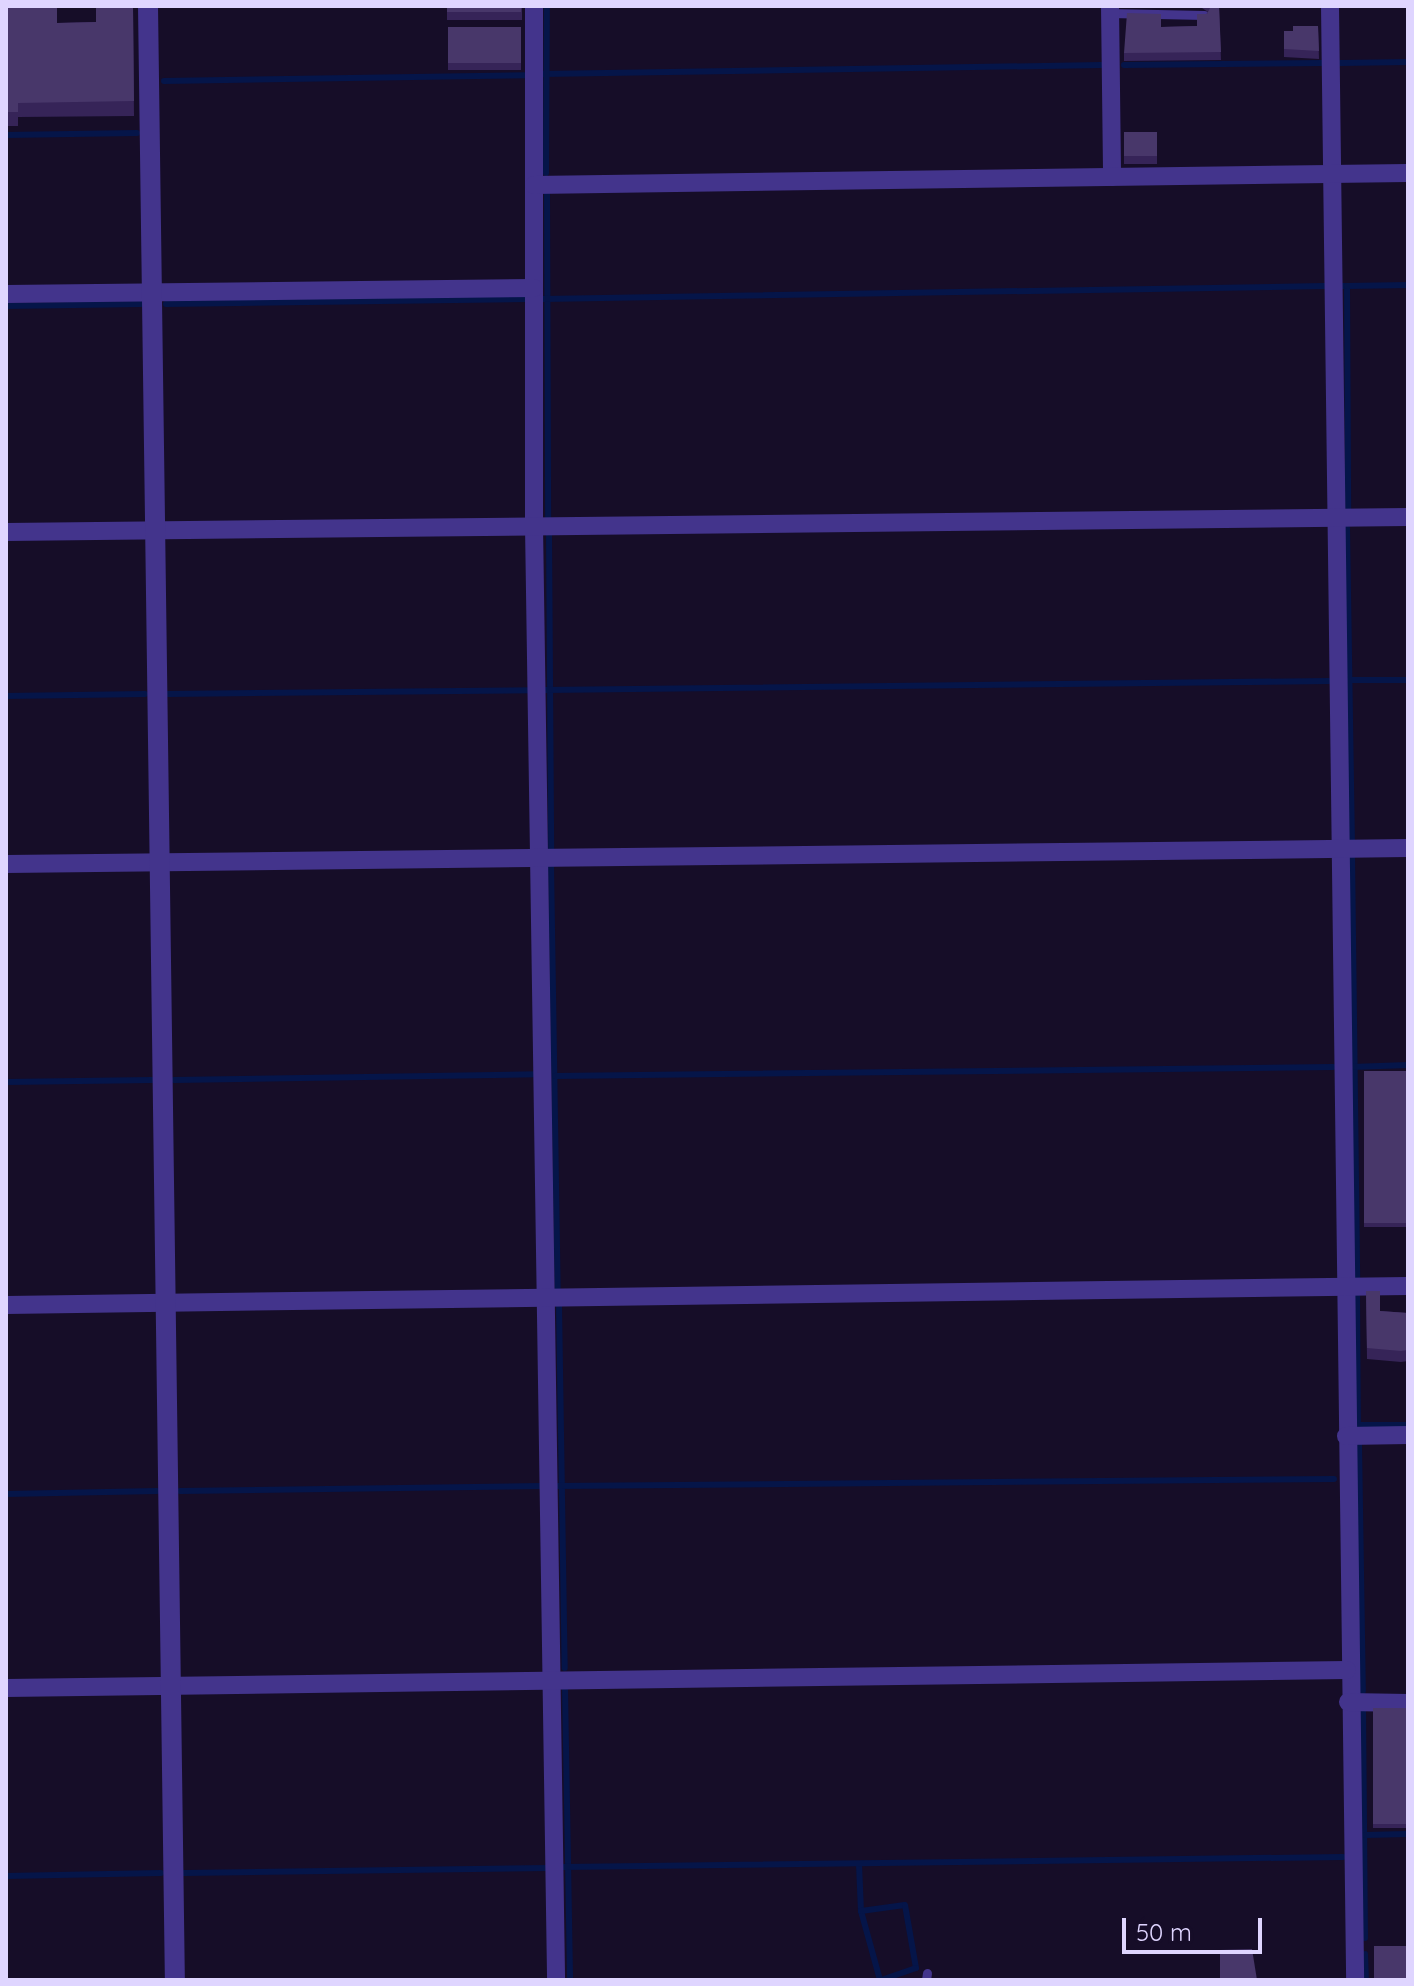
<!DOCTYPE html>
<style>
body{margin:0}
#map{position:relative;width:1414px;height:1986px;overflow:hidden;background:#160d28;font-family:Quicksand,sans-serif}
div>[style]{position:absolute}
.stream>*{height:6px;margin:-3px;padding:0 3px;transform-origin:3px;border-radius:3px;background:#051549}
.service>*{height:9px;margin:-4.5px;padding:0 4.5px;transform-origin:4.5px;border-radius:4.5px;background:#43348c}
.minor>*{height:18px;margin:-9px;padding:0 9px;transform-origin:9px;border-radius:9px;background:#43348c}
.tertiary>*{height:20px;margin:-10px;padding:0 10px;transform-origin:10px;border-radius:10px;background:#43348c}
.wall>*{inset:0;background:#362458;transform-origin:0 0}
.building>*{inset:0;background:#48376a;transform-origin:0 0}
span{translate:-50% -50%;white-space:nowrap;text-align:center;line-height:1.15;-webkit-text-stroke:6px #160d28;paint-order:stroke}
.frame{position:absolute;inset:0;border:8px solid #dfd5ff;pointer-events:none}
.scale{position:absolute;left:1122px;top:1918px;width:140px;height:36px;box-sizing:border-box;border:4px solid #dfd5ff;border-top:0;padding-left:10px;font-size:24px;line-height:28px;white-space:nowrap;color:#dfd5ff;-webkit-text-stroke:6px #160d28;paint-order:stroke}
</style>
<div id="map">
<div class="stream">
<i style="left:1340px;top:63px;width:68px;rotate:-0.8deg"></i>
<i style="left:1124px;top:65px;width:199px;rotate:-0.6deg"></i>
<i style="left:542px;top:74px;width:559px;rotate:-0.92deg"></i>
<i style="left:164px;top:81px;width:362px;rotate:-0.9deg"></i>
<i style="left:6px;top:135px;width:131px;rotate:-0.9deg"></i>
<i style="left:546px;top:173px;width:167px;rotate:-89.7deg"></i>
<i style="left:547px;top:191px;width:330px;rotate:89.8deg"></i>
<i style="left:1340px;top:286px;width:7px"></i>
<i style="left:1347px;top:286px;width:222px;rotate:89.7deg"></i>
<i style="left:1347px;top:286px;width:61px;rotate:-0.9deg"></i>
<i style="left:543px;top:299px;width:782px;rotate:-0.95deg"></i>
<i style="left:166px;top:304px;width:361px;rotate:-0.8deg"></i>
<i style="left:6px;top:306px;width:135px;rotate:-0.8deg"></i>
<i style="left:1347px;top:528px;width:312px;rotate:89.1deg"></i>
<i style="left:549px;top:535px;width:316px;rotate:89.6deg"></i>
<i style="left:1348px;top:680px;width:60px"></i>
<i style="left:545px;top:690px;width:784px;rotate:-0.66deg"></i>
<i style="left:168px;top:694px;width:364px;rotate:-0.6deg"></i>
<i style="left:6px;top:696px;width:139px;rotate:-0.8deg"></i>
<i style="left:1352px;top:854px;width:424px;rotate:89.3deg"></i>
<i style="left:551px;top:865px;width:423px;rotate:89.1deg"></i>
<i style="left:1352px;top:1067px;width:56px;rotate:-2deg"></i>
<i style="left:555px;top:1076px;width:778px;rotate:-0.66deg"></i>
<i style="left:174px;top:1080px;width:363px;rotate:-0.9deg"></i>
<i style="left:6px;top:1082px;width:146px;rotate:-0.8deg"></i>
<i style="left:1357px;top:1296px;width:132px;rotate:89.6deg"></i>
<i style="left:559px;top:1305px;width:363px;rotate:89.1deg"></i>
<i style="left:1358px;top:1425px;width:50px"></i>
<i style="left:1359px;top:1444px;width:247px;rotate:89.1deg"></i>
<i style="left:558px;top:1486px;width:776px;rotate:-0.52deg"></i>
<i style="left:180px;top:1491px;width:362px;rotate:-0.8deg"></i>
<i style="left:6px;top:1494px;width:151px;rotate:-1.1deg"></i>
<i style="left:565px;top:1689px;width:291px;rotate:89deg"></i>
<i style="left:1363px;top:1709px;width:229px;rotate:89.5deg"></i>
<i style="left:1365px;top:1835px;width:43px;rotate:-1.3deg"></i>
<i style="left:859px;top:1864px;width:47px;rotate:87.6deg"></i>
<i style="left:861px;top:1911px;width:72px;rotate:74.6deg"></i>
<i style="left:564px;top:1867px;width:779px;rotate:-0.74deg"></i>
<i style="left:184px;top:1873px;width:364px;rotate:-0.8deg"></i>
<i style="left:6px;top:1876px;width:155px;rotate:-1.1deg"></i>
<i style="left:861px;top:1911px;width:44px;rotate:-7.8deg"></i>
<i style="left:905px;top:1905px;width:64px;rotate:80.1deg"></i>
<i style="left:916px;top:1968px;width:36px;rotate:161deg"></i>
<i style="left:1365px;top:1954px;width:26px;rotate:88deg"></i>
</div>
<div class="service">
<i style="left:1110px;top:13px;width:94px;rotate:1.2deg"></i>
<i style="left:926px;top:1980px;width:7px;rotate:-82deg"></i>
</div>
<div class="minor">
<i style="left:534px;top:6px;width:520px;rotate:90deg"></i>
<i style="left:534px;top:526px;width:1454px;rotate:89.13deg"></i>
<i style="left:1110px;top:6px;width:171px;rotate:89.3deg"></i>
<i style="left:1330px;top:6px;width:1974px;rotate:89.27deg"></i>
<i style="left:534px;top:185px;width:874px;rotate:-0.79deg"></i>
<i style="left:6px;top:294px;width:528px;rotate:-0.65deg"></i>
<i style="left:6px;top:532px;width:1402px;rotate:-0.61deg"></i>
<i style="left:6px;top:864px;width:1402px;rotate:-0.65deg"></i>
<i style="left:6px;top:1305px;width:1402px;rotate:-0.78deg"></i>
<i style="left:1346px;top:1436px;width:62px;rotate:-0.9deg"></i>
<i style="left:6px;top:1688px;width:1341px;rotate:-0.77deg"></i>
<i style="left:1348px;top:1702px;width:60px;rotate:1deg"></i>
</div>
<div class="tertiary">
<i style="left:148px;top:6px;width:1974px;rotate:89.22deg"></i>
</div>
<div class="wall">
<i style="clip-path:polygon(6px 6px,57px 23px,96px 22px,133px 6px,134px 116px,18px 117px,18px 126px,6px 126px)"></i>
<i style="left:447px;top:6px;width:75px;height:14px"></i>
<i style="clip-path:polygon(1199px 6px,1219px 6px,1221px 60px,1124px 61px,1124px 53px,1161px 27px,1197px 26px,1208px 12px)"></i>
<i style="clip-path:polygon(1318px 26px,1319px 59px,1284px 57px,1284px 31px,1293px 31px)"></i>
<i style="left:448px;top:27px;width:73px;height:43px"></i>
<i style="left:1157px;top:132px;width:32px;height:33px;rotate:90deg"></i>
<i style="left:1408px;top:1071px;width:156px;height:44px;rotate:90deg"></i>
<i style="clip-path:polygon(1366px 1291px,1380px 1311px,1408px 1313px,1408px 1361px,1401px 1362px,1367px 1359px)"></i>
<i style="left:1408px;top:1708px;width:120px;height:35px;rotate:90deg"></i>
</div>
<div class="building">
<i style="clip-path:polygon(6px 6px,57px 6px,57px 23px,96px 22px,96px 6px,133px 6px,134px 101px,18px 103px,18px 112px,6px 112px)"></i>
<i style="left:447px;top:6px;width:74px;height:6px"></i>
<i style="clip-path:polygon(1211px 6px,1219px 6px,1221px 52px,1124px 53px,1127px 13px,1161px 14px,1161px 27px,1197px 26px,1197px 14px,1207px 14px)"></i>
<i style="clip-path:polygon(1293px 26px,1318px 26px,1319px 51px,1284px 49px,1284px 31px,1293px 31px)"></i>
<i style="left:448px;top:27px;width:73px;height:36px"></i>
<i style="left:1157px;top:132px;width:24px;height:33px;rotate:90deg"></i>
<i style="left:1408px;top:1071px;width:152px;height:44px;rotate:90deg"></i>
<i style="clip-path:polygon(1366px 1291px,1380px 1291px,1380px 1311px,1408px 1313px,1408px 1350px,1401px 1351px,1367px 1348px)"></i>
<i style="left:1408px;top:1708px;width:116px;height:35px;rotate:90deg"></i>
<i style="left:1408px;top:1946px;width:34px;height:34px;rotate:90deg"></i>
<i style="clip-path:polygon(1252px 1949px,1257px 1980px,1220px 1980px,1220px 1950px)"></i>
</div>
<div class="frame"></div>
<div class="scale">50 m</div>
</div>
